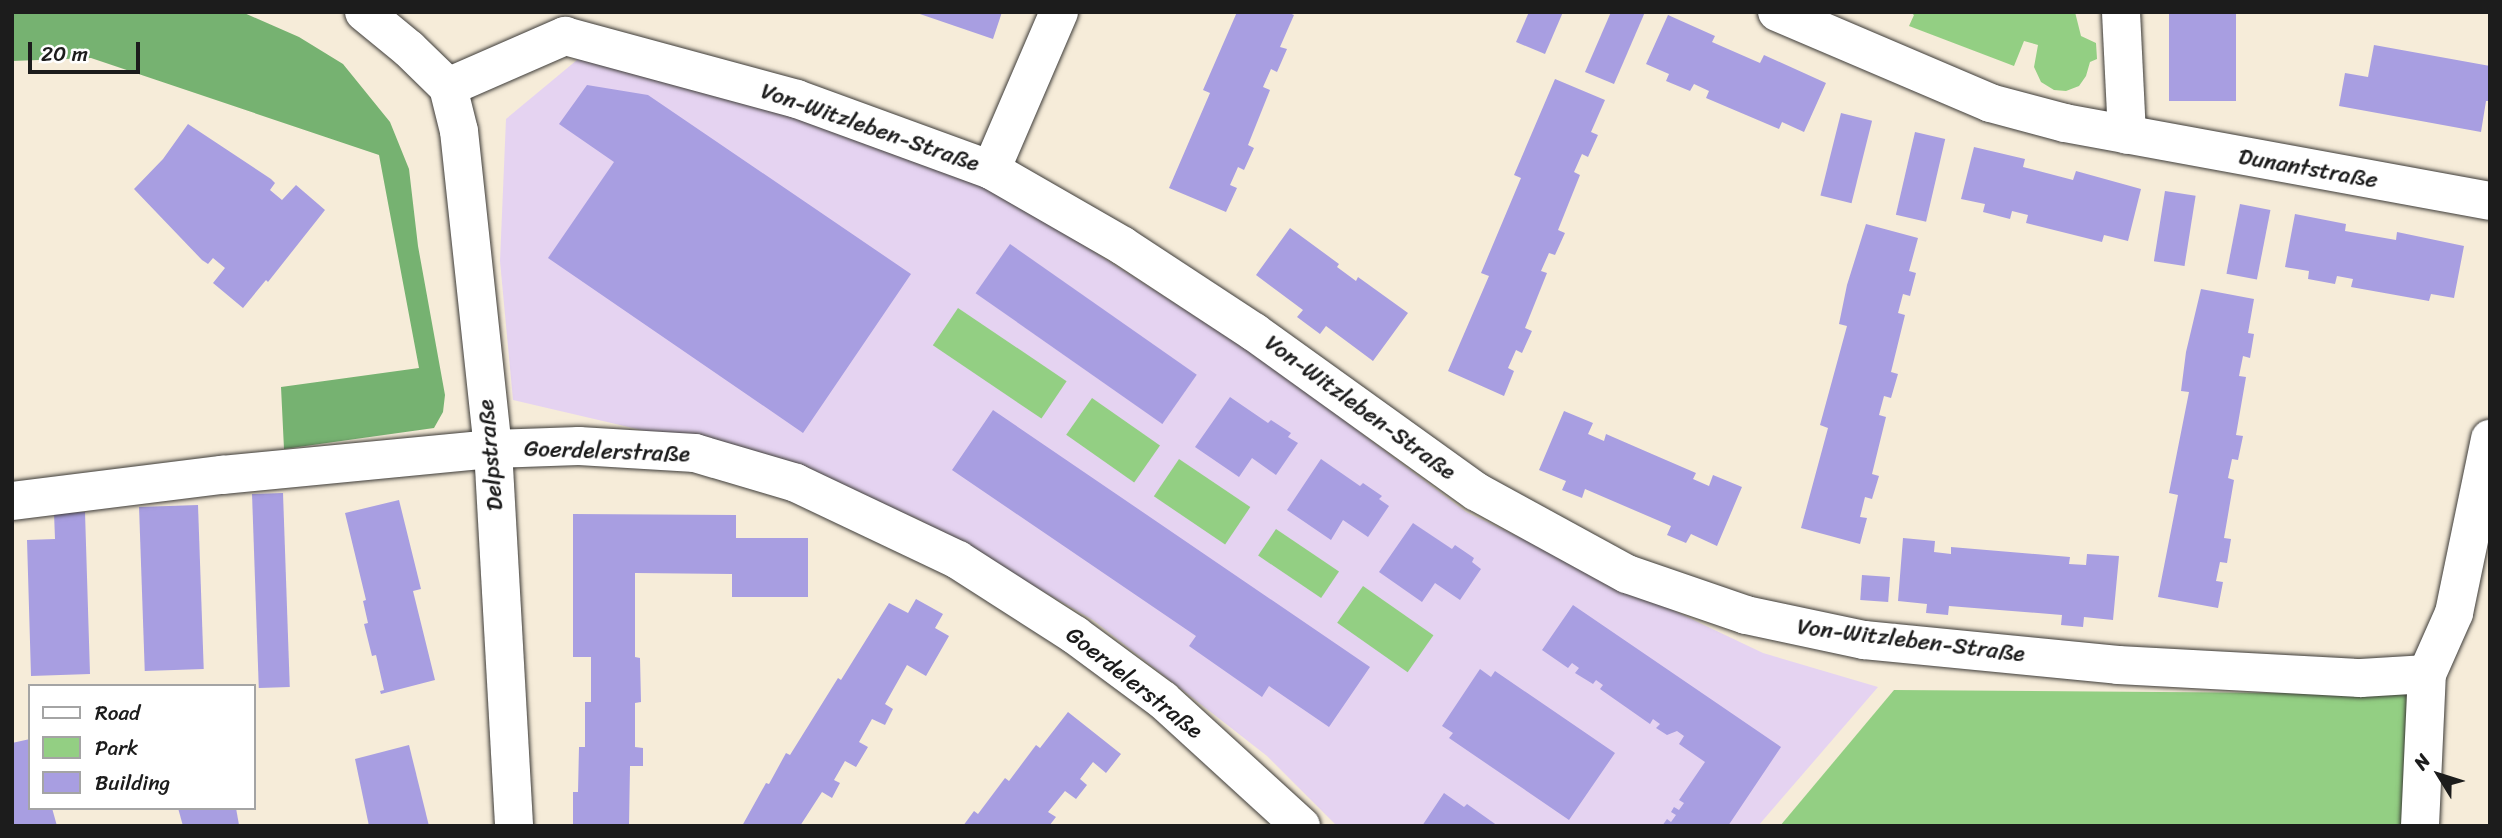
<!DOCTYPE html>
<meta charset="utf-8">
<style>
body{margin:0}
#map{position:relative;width:2502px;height:838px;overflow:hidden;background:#f6ecd9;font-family:Sriracha,sans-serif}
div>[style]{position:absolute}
.built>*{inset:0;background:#e5d3f1}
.green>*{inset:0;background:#93cf83;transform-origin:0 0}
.forest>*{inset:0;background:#76b271}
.building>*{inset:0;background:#a89ee1;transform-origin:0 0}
.roads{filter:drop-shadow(0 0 2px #3d3b38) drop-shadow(0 0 2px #3d3b38)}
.minor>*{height:38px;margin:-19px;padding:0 19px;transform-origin:19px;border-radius:19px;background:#fff}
span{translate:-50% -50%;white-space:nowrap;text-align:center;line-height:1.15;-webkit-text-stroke:7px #fff;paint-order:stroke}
.street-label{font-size:23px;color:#1c1c1c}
.frame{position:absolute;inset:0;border:14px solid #1c1c1c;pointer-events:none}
.legend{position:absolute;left:28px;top:684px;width:228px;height:126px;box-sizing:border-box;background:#fff;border:2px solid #a4a4a4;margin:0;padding:9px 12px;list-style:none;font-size:21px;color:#1c1c1c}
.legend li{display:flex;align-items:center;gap:14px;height:35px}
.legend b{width:35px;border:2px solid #a4a4a4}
.north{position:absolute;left:2404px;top:740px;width:70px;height:70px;-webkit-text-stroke:5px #fff;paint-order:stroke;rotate:308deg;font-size:19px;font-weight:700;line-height:28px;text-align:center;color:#1c1c1c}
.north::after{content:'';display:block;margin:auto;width:24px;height:32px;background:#1c1c1c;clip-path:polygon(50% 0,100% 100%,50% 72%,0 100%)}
.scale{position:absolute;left:28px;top:42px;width:112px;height:32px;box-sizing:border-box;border:4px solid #1c1c1c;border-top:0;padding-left:9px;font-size:21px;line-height:24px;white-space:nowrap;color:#1c1c1c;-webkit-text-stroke:5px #fff;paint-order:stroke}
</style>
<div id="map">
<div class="built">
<i style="clip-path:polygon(589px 50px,801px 108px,996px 189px,1265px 361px,1466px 512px,1763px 653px,1878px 687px,1758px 826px,1337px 826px,1267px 756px,1093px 620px,918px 519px,803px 472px,697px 443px,513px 400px,500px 261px,506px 119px)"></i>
</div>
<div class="green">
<i style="clip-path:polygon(1910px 12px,2075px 12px,2081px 36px,2096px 43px,2097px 59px,2090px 62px,2086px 76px,2079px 86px,2066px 91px,2054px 90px,2041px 82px,2034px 67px,2038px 45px,2024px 41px,2014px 66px,1909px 26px,1914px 15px)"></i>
<i style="left:958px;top:308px;width:131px;height:45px;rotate:34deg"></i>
<i style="left:1092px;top:398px;width:83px;height:45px;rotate:35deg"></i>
<i style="left:1179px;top:459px;width:86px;height:45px;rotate:34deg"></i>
<i style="left:1276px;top:529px;width:76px;height:32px;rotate:34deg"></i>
<i style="left:1363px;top:586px;width:86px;height:45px;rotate:35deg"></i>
<i style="clip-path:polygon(1894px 690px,2411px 694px,2401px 826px,1780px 826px)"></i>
</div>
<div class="forest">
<i style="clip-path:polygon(12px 12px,242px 12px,299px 37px,343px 64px,390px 122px,409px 169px,418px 246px,445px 395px,443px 412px,434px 428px,284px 449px,281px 387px,419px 368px,379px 155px,91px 58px,12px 61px)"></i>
</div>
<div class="building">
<i style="clip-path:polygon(914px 12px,1002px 12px,993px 39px)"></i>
<i style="clip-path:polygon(1237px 12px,1287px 12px,1294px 15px,1280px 47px,1287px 49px,1277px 72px,1271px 69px,1263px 87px,1270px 90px,1248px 145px,1254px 148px,1244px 170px,1238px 167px,1230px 185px,1237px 188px,1226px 212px,1169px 188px,1210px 93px,1203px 90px)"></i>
<i style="clip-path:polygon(1529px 12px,1563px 12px,1545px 54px,1516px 42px)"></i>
<i style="clip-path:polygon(1611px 12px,1645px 12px,1614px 84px,1585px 72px)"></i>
<i style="left:2169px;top:12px;width:67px;height:89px"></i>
<i style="clip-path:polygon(1668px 15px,1715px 36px,1712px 42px,1760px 63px,1764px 55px,1826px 83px,1804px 132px,1782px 122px,1779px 129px,1706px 98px,1709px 91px,1694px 84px,1690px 91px,1666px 81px,1669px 74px,1646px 64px)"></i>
<i style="clip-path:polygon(2374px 45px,2490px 66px,2490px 101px,2486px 101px,2481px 132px,2339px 106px,2345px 73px,2368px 77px)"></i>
<i style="clip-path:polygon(1555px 79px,1605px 100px,1591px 132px,1598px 135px,1588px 157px,1582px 154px,1574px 172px,1580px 175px,1558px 230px,1565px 233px,1555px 255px,1549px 253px,1541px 271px,1547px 273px,1525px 328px,1532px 331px,1522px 353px,1516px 350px,1508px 368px,1514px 371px,1504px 396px,1448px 371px,1489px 276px,1481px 273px,1521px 178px,1514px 175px)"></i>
<i style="clip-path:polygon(587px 85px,648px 95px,911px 274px,803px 433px,548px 258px,614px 162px,559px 124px)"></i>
<i style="left:1841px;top:113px;width:32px;height:85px;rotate:14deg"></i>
<i style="clip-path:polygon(188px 124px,271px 179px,275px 183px,270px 190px,282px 200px,296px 185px,325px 210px,268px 282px,266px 280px,243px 308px,213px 283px,225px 268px,213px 258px,208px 264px,202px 260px,134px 189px,163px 159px)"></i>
<i style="left:1915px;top:132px;width:31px;height:85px;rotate:13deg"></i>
<i style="clip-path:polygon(1974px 147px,2025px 159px,2023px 167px,2073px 180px,2076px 171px,2141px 189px,2128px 241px,2104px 235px,2102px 242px,2026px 223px,2028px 215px,2012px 211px,2010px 219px,1983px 212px,1985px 204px,1961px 199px)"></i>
<i style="left:2165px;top:191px;width:31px;height:71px;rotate:9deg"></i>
<i style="left:2240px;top:204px;width:31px;height:71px;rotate:11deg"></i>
<i style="clip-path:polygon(2295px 214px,2346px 224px,2345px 231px,2396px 240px,2397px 232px,2464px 246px,2454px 298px,2431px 294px,2429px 301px,2351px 287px,2353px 279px,2337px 276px,2335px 284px,2308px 279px,2309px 271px,2285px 267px)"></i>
<i style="clip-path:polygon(1866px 224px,1918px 238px,1909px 271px,1916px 273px,1910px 296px,1903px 294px,1898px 313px,1905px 315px,1891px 372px,1898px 374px,1891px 398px,1884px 396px,1879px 415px,1886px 417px,1872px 474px,1879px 476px,1872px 499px,1865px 497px,1860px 517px,1867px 518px,1860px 544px,1801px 528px,1828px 428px,1820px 425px,1847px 326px,1839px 324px,1847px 285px)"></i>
<i style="clip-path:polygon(1290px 228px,1339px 264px,1337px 267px,1356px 281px,1358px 277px,1408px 313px,1373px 361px,1326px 326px,1320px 334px,1297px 317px,1303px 310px,1256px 275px)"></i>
<i style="left:1010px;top:244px;width:228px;height:60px;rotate:35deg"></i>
<i style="clip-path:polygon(2201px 289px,2254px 299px,2248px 333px,2254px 334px,2250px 358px,2243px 356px,2239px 376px,2246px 377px,2236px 435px,2243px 436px,2238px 460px,2232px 459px,2228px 478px,2234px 480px,2224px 538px,2231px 539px,2227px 563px,2220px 562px,2216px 581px,2223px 582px,2218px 608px,2158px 597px,2178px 495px,2169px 493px,2189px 392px,2181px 391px,2186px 352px)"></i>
<i style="clip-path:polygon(1230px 397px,1268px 423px,1271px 420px,1291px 433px,1288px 437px,1298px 443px,1276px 475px,1252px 458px,1239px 477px,1195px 447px)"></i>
<i style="clip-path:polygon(993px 410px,1370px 667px,1329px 727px,1269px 686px,1262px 697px,1189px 646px,1196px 636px,952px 470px)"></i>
<i style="clip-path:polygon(1564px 411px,1593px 423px,1588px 434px,1604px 441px,1606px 434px,1652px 454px,1696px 473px,1693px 479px,1709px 486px,1713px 475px,1742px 487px,1717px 546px,1691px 534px,1686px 543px,1667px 535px,1671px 526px,1585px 489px,1582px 498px,1562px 490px,1566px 481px,1539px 470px)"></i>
<i style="clip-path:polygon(1321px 459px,1360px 486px,1363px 483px,1382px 496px,1379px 499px,1389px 506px,1368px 537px,1343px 520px,1331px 540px,1287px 510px)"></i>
<i style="left:283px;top:493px;width:194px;height:31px;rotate:88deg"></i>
<i style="clip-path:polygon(399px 500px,421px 589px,413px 591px,435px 680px,381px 694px,380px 691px,384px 690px,376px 655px,372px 656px,364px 624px,368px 623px,363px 601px,366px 600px,345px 513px)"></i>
<i style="left:198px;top:505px;width:164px;height:59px;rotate:88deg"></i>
<i style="clip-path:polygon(85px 512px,90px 674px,31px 676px,27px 540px,55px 539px,54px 513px)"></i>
<i style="clip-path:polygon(573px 514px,736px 515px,736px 538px,808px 538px,808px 597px,732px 597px,732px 574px,635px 573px,635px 657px,640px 658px,641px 702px,635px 703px,635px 747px,643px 748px,643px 766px,630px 766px,629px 826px,573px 826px,573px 792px,578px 792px,579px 747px,585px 747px,585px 702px,591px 702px,591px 657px,573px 657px)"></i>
<i style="clip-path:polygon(1413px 523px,1452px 549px,1455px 545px,1474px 558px,1472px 562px,1481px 569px,1460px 600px,1435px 583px,1422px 602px,1379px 572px)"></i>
<i style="clip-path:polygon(1903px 538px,1935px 541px,1934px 552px,1951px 554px,1951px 547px,2070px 557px,2069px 564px,2086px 565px,2087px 554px,2119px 556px,2113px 620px,2084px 617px,2083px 627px,2061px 625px,2062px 615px,1949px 606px,1948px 615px,1926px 613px,1927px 604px,1898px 601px)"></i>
<i style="left:1862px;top:575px;width:28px;height:25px;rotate:4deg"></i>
<i style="clip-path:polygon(916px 599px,943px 614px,935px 628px,949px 636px,926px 676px,907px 665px,885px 704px,893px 709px,885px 725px,872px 719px,859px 742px,868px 747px,856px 767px,845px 761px,834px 780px,840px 783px,832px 798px,822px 792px,800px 826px,742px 826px,766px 783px,769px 784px,786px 753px,790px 755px,838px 678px,841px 680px,889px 603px,908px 613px)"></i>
<i style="clip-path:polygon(1573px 605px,1781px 747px,1728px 826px,1662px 826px,1667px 819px,1671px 822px,1676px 815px,1671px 812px,1674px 807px,1679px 810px,1684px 803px,1679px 800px,1705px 762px,1679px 744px,1684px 736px,1677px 731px,1667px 735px,1656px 728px,1660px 724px,1653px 719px,1650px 724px,1600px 689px,1603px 685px,1596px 680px,1593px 684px,1575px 673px,1579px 668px,1572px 663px,1568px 668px,1542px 650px)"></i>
<i style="clip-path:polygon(1480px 669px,1491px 677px,1495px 671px,1615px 753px,1569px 820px,1449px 738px,1453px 733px,1442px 726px)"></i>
<i style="clip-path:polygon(1068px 712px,1121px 754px,1106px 773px,1093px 762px,1080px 779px,1087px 785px,1076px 799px,1065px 791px,1048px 812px,1056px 817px,1049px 826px,963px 826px,974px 811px,978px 814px,1005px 778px,1009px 781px,1036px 745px,1040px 748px)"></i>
<i style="clip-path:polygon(30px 739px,30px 808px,52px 808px,57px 826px,12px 826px,12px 743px)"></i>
<i style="clip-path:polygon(409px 745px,429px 826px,369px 826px,355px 759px)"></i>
<i style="clip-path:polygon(1444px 793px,1464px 807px,1467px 804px,1498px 826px,1422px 826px)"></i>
<i style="clip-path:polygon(178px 808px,236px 808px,239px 825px,183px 826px)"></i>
</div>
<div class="roads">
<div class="minor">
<i style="left:364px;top:12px;width:58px;rotate:39.4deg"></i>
<i style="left:409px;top:49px;width:54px;rotate:44.3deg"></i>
<i style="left:448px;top:87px;width:128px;rotate:-23.6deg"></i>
<i style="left:565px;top:36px;width:240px;rotate:15.2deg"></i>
<i style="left:797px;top:99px;width:207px;rotate:20.1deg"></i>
<i style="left:991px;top:170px;width:152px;rotate:29.9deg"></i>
<i style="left:1123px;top:246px;width:157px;rotate:33.3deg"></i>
<i style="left:1254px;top:332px;width:274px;rotate:35.7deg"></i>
<i style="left:1477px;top:492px;width:171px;rotate:28.7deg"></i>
<i style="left:1627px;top:574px;width:126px;rotate:19deg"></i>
<i style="left:1746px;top:615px;width:121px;rotate:12deg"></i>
<i style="left:1864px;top:640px;width:255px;rotate:5.6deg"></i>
<i style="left:2118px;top:665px;width:243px;rotate:3.1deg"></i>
<i style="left:2361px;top:678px;width:66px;rotate:-3.5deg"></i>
<i style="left:1777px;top:12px;width:232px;rotate:23.1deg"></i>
<i style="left:1990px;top:103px;width:78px;rotate:14.9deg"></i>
<i style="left:2065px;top:123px;width:432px;rotate:10.4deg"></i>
<i style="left:2121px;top:12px;width:123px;rotate:87.2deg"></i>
<i style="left:448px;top:87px;width:45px;rotate:76deg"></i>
<i style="left:459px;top:131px;width:320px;rotate:83.9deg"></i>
<i style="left:493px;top:449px;width:378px;rotate:86.8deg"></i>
<i style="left:991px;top:170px;width:172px;rotate:-66.7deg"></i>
<i style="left:12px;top:501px;width:212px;rotate:-7.1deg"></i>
<i style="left:222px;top:475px;width:272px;rotate:-5.5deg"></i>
<i style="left:493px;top:449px;width:86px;rotate:-2deg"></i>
<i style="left:579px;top:446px;width:116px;rotate:3.5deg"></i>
<i style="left:695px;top:453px;width:105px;rotate:16.5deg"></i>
<i style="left:796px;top:483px;width:179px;rotate:25.4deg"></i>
<i style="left:958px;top:560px;width:139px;rotate:32.7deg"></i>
<i style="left:1075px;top:635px;width:109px;rotate:36.5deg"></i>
<i style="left:1163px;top:700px;width:187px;rotate:42.4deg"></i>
<i style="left:2420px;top:826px;width:152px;rotate:-87.4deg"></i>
<i style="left:2427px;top:674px;width:67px;rotate:-66.1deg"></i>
<i style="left:2454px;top:613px;width:178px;rotate:-78.3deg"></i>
</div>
</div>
<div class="street-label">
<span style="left:870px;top:128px;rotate:19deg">Von-Witzleben-Straße</span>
<span style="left:2308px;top:169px;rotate:10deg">Dunantstraße</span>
<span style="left:1360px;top:408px;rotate:36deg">Von-Witzleben-Straße</span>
<span style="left:607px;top:452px;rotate:2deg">Goerdelerstraße</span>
<span style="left:491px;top:455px;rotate:-95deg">Delpstraße</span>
<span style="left:1911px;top:641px;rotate:7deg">Von-Witzleben-Straße</span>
<span style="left:1134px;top:683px;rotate:38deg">Goerdelerstraße</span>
</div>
<div class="frame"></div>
<ul class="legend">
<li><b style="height:9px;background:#fff"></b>Road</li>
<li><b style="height:19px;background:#93cf83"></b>Park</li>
<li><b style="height:19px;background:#a89ee1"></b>Building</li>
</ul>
<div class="north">N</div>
<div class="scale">20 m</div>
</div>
